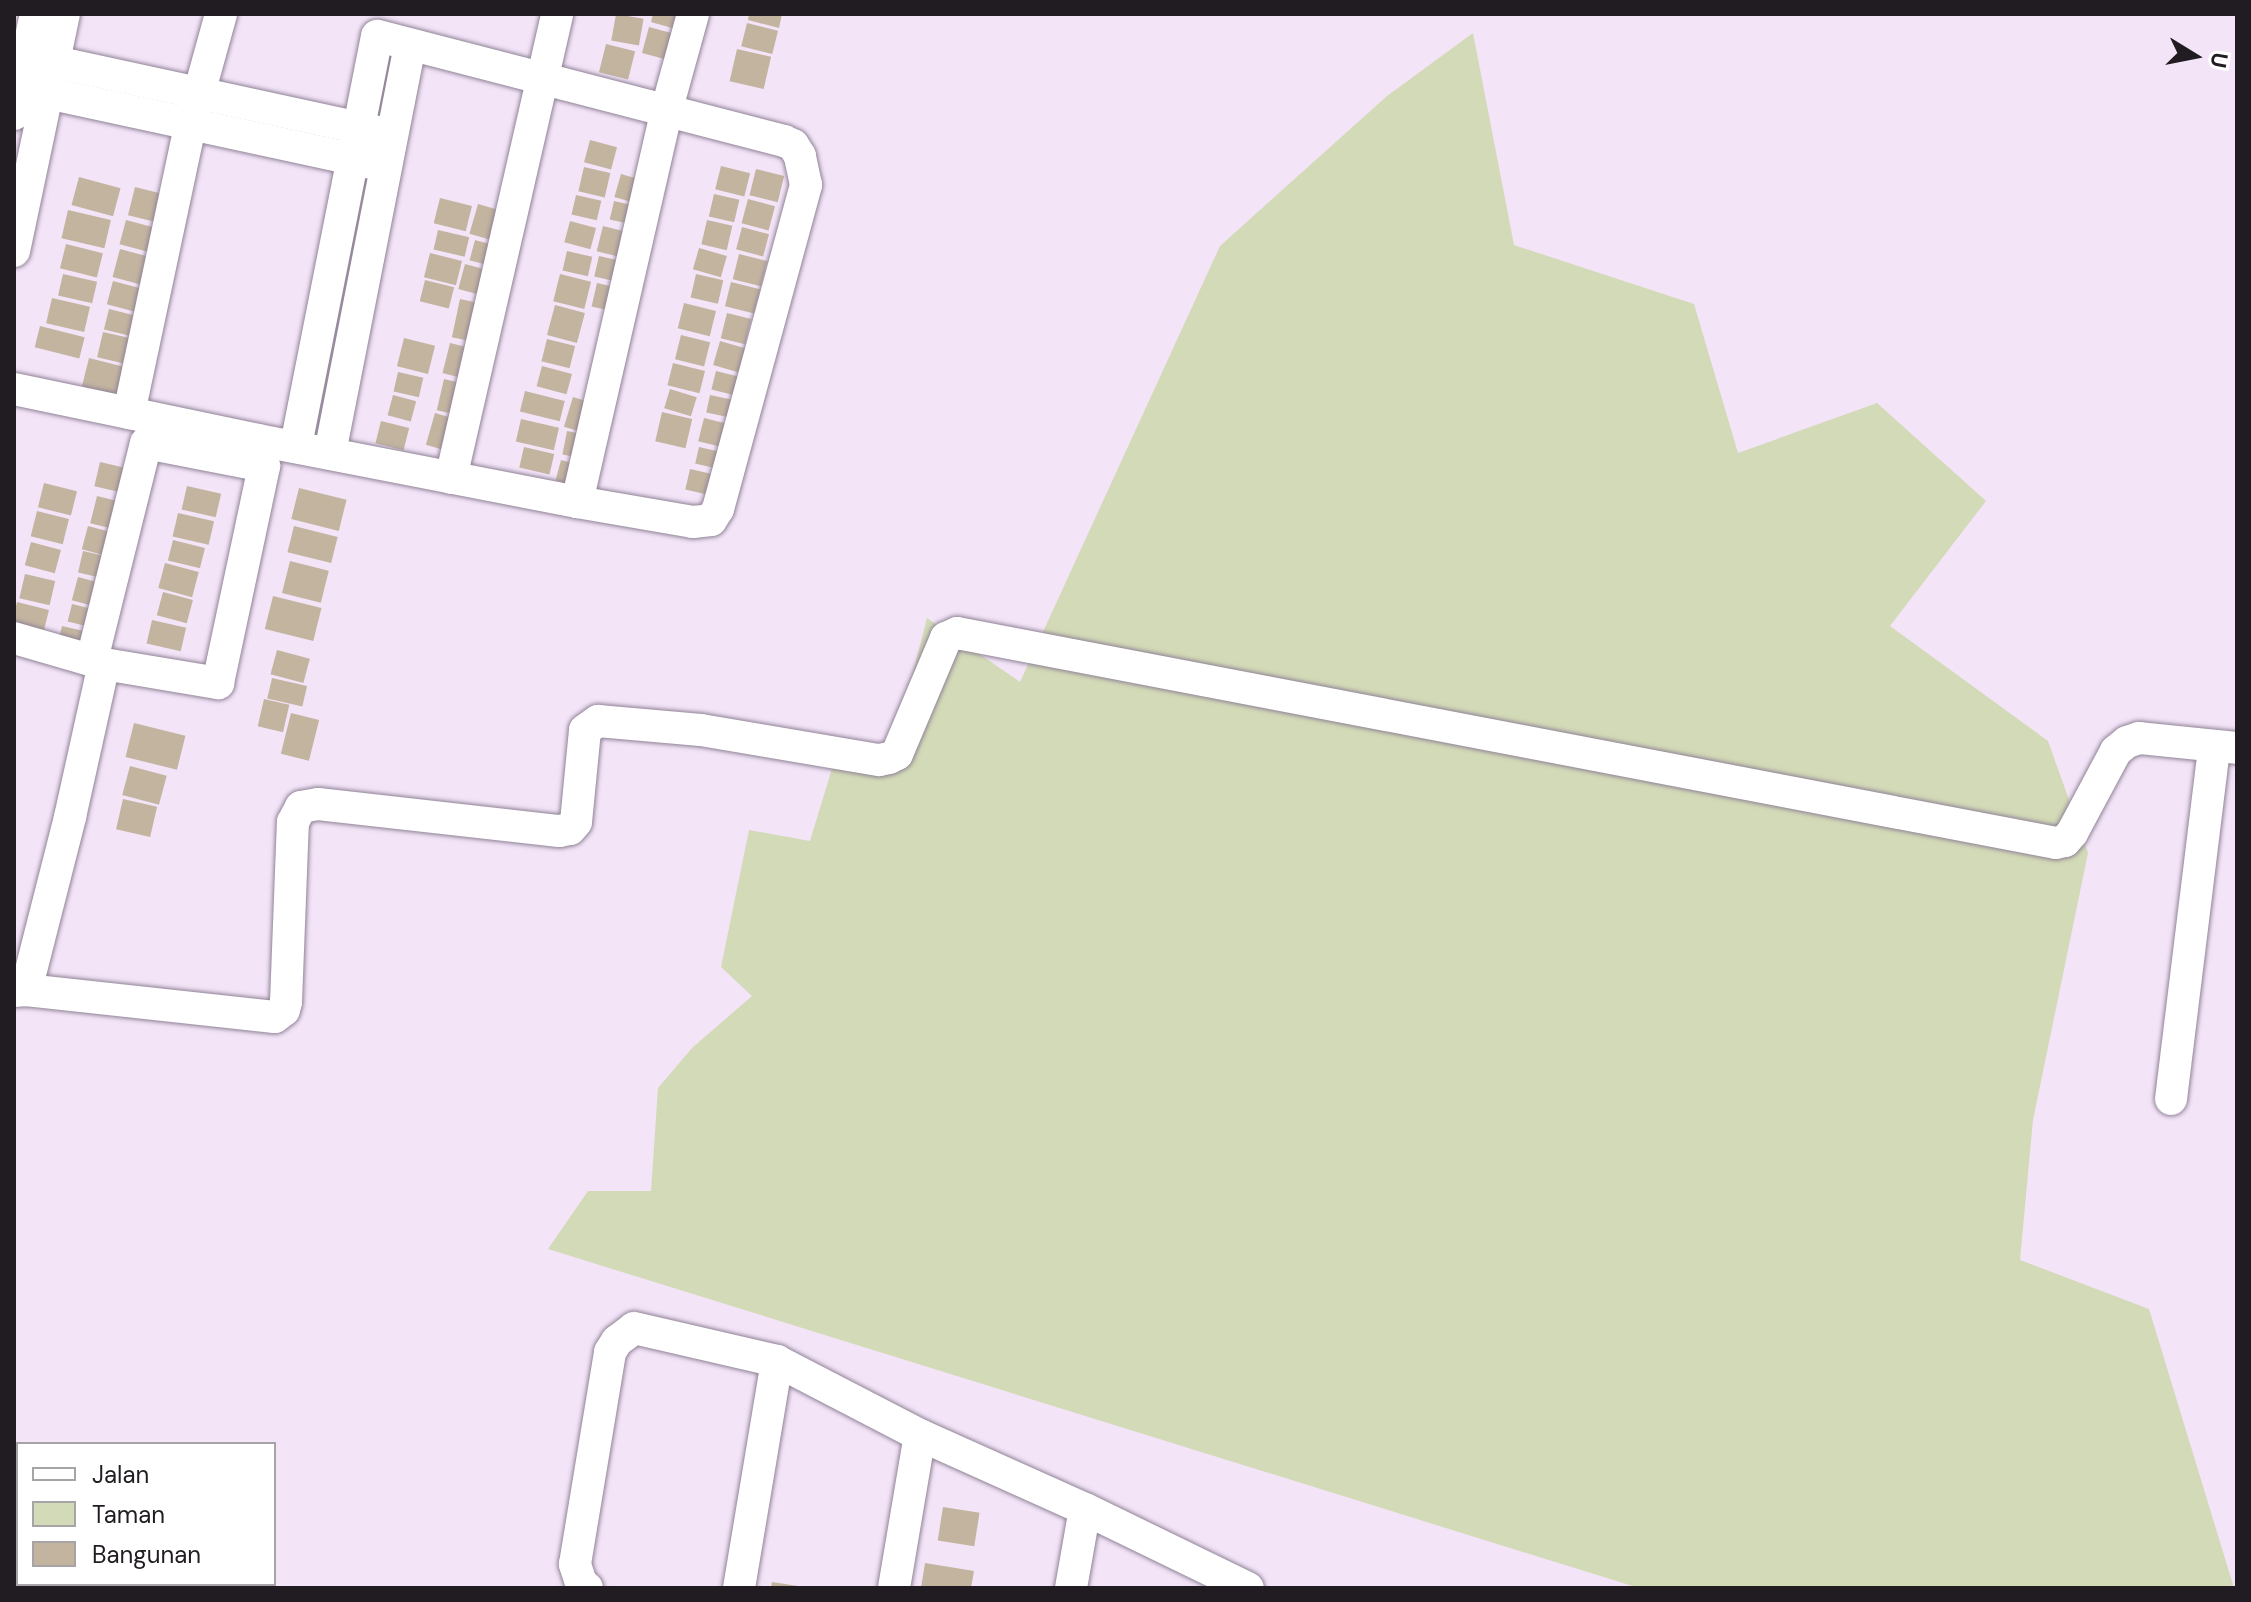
<!DOCTYPE html>
<style>
body{margin:0}
#map{position:relative;width:2251px;height:1602px;overflow:hidden;background:#f3e4f8;font-family:"DM Sans",sans-serif}
div>[style]{position:absolute}
.green>*{inset:0;background:#d3dab7}
.building>*{inset:0;background:#c3b4a0;transform-origin:0 0}
.roads{filter:drop-shadow(0 0 2px #908396) drop-shadow(0 0 2px #908396)}
.street>*{height:32px;margin:-16px;padding:0 16px;transform-origin:16px;border-radius:16px;background:#fff}
span{translate:-50% -50%;white-space:nowrap;text-align:center;line-height:1.15;-webkit-text-stroke:6px #fff;paint-order:stroke}
.frame{position:absolute;inset:0;border:16px solid #211b22;pointer-events:none}
.legend{position:absolute;left:16px;top:1442px;width:260px;height:144px;box-sizing:border-box;background:#fff;border:2px solid #a6a4a7;margin:0;padding:10px 14px;list-style:none;font-size:24px;color:#211b22}
.legend li{display:flex;align-items:center;gap:16px;height:40px}
.legend b{width:40px;border:2px solid #a6a4a7}
.north{position:absolute;left:2155px;top:16px;width:80px;height:80px;-webkit-text-stroke:6px #fff;paint-order:stroke;rotate:100deg;font-size:22px;font-weight:700;line-height:32px;text-align:center;color:#211b22}
.north::after{content:'';display:block;margin:auto;width:28px;height:36px;background:#211b22;clip-path:polygon(50% 0,100% 100%,50% 72%,0 100%)}
</style>
<div id="map">
<div class="green">
<i style="clip-path:polygon(1473px 33px,1514px 245px,1694px 304px,1738px 453px,1877px 403px,1986px 501px,1890px 626px,2048px 741px,2088px 853px,2033px 1120px,2020px 1260px,2149px 1309px,2234px 1588px,1639px 1588px,548px 1249px,588px 1191px,651px 1191px,658px 1088px,692px 1048px,752px 996px,721px 967px,749px 830px,810px 841px,837px 752px,893px 750px,927px 618px,1020px 682px,1220px 246px,1387px 96px)"></i>
</div>
<div class="building">
<i style="left:616px;top:14px;width:28px;height:27px;rotate:10deg"></i>
<i style="clip-path:polygon(653px 14px,683px 14px,679px 30px,651px 22px)"></i>
<i style="clip-path:polygon(749px 14px,782px 14px,779px 28px,748px 20px)"></i>
<i style="left:747px;top:23px;width:32px;height:24px;rotate:14deg"></i>
<i style="left:649px;top:27px;width:28px;height:27px;rotate:15deg"></i>
<i style="left:606px;top:44px;width:30px;height:29px;rotate:14deg"></i>
<i style="left:737px;top:49px;width:35px;height:33px;rotate:13deg"></i>
<i style="left:590px;top:140px;width:28px;height:23px;rotate:15deg"></i>
<i style="left:721px;top:166px;width:30px;height:24px;rotate:14deg"></i>
<i style="left:584px;top:167px;width:27px;height:25px;rotate:13deg"></i>
<i style="left:756px;top:169px;width:29px;height:27px;rotate:14deg"></i>
<i style="left:621px;top:174px;width:26px;height:24px;rotate:16deg"></i>
<i style="left:79px;top:177px;width:43px;height:29px;rotate:15deg"></i>
<i style="left:135px;top:187px;width:34px;height:29px;rotate:14deg"></i>
<i style="left:714px;top:194px;width:26px;height:23px;rotate:13deg"></i>
<i style="left:576px;top:195px;width:26px;height:20px;rotate:13deg"></i>
<i style="left:440px;top:198px;width:33px;height:26px;rotate:14deg"></i>
<i style="left:748px;top:199px;width:28px;height:25px;rotate:15deg"></i>
<i style="left:614px;top:201px;width:26px;height:19px;rotate:13deg"></i>
<i style="left:478px;top:204px;width:29px;height:31px;rotate:16deg"></i>
<i style="left:68px;top:210px;width:44px;height:29px;rotate:13deg"></i>
<i style="left:126px;top:220px;width:35px;height:25px;rotate:15deg"></i>
<i style="left:707px;top:220px;width:26px;height:25px;rotate:13deg"></i>
<i style="left:570px;top:221px;width:27px;height:22px;rotate:15deg"></i>
<i style="left:603px;top:226px;width:33px;height:26px;rotate:14deg"></i>
<i style="left:742px;top:227px;width:28px;height:23px;rotate:15deg"></i>
<i style="left:438px;top:230px;width:32px;height:20px;rotate:13deg"></i>
<i style="left:475px;top:240px;width:24px;height:21px;rotate:15deg"></i>
<i style="left:66px;top:244px;width:38px;height:25px;rotate:14deg"></i>
<i style="left:699px;top:248px;width:29px;height:22px;rotate:16deg"></i>
<i style="left:120px;top:249px;width:34px;height:29px;rotate:15deg"></i>
<i style="left:567px;top:251px;width:26px;height:20px;rotate:13deg"></i>
<i style="left:430px;top:253px;width:33px;height:25px;rotate:14deg"></i>
<i style="left:739px;top:254px;width:29px;height:26px;rotate:14deg"></i>
<i style="left:599px;top:256px;width:28px;height:21px;rotate:13deg"></i>
<i style="left:465px;top:264px;width:28px;height:26px;rotate:15deg"></i>
<i style="left:63px;top:274px;width:35px;height:22px;rotate:13deg"></i>
<i style="left:560px;top:274px;width:32px;height:28px;rotate:14deg"></i>
<i style="left:696px;top:274px;width:28px;height:24px;rotate:13deg"></i>
<i style="left:425px;top:280px;width:30px;height:22px;rotate:14deg"></i>
<i style="left:113px;top:281px;width:34px;height:24px;rotate:15deg"></i>
<i style="left:731px;top:282px;width:30px;height:25px;rotate:14deg"></i>
<i style="left:597px;top:283px;width:26px;height:24px;rotate:13deg"></i>
<i style="left:52px;top:298px;width:39px;height:26px;rotate:13deg"></i>
<i style="left:460px;top:299px;width:24px;height:39px;rotate:12deg"></i>
<i style="left:684px;top:303px;width:33px;height:26px;rotate:14deg"></i>
<i style="left:555px;top:305px;width:31px;height:31px;rotate:15deg"></i>
<i style="left:109px;top:309px;width:33px;height:21px;rotate:14deg"></i>
<i style="left:727px;top:313px;width:25px;height:26px;rotate:14deg"></i>
<i style="left:40px;top:326px;width:46px;height:22px;rotate:14deg"></i>
<i style="left:103px;top:332px;width:35px;height:26px;rotate:13deg"></i>
<i style="left:681px;top:335px;width:30px;height:25px;rotate:14deg"></i>
<i style="left:404px;top:338px;width:32px;height:29px;rotate:14deg"></i>
<i style="left:547px;top:339px;width:29px;height:23px;rotate:14deg"></i>
<i style="left:720px;top:341px;width:26px;height:25px;rotate:16deg"></i>
<i style="left:450px;top:343px;width:25px;height:31px;rotate:14deg"></i>
<i style="left:89px;top:358px;width:44px;height:29px;rotate:14deg"></i>
<i style="left:673px;top:363px;width:33px;height:23px;rotate:14deg"></i>
<i style="left:542px;top:366px;width:31px;height:21px;rotate:15deg"></i>
<i style="left:716px;top:371px;width:25px;height:19px;rotate:14deg"></i>
<i style="left:398px;top:372px;width:26px;height:20px;rotate:13deg"></i>
<i style="left:444px;top:379px;width:23px;height:32px;rotate:13deg"></i>
<i style="left:670px;top:389px;width:28px;height:20px;rotate:17deg"></i>
<i style="left:525px;top:391px;width:41px;height:21px;rotate:14deg"></i>
<i style="left:393px;top:395px;width:24px;height:21px;rotate:15deg"></i>
<i style="left:710px;top:395px;width:24px;height:18px;rotate:12deg"></i>
<i style="left:573px;top:397px;width:21px;height:31px;rotate:17deg"></i>
<i style="left:662px;top:412px;width:31px;height:30px;rotate:13deg"></i>
<i style="left:435px;top:413px;width:26px;height:33px;rotate:16deg"></i>
<i style="left:704px;top:418px;width:25px;height:24px;rotate:14deg"></i>
<i style="left:521px;top:419px;width:39px;height:23px;rotate:13deg"></i>
<i style="left:381px;top:421px;width:29px;height:23px;rotate:14deg"></i>
<i style="left:567px;top:431px;width:16px;height:24px;rotate:11deg"></i>
<i style="left:524px;top:447px;width:31px;height:21px;rotate:13deg"></i>
<i style="left:699px;top:447px;width:26px;height:17px;rotate:13deg"></i>
<i style="left:561px;top:460px;width:20px;height:21px;rotate:15deg"></i>
<i style="left:100px;top:462px;width:31px;height:25px;rotate:13deg"></i>
<i style="left:690px;top:469px;width:28px;height:21px;rotate:13deg"></i>
<i style="left:44px;top:483px;width:34px;height:25px;rotate:14deg"></i>
<i style="left:187px;top:486px;width:35px;height:24px;rotate:13deg"></i>
<i style="left:299px;top:488px;width:49px;height:32px;rotate:14deg"></i>
<i style="left:97px;top:496px;width:25px;height:28px;rotate:14deg"></i>
<i style="left:37px;top:511px;width:33px;height:26px;rotate:14deg"></i>
<i style="left:178px;top:513px;width:37px;height:24px;rotate:13deg"></i>
<i style="left:88px;top:526px;width:27px;height:24px;rotate:15deg"></i>
<i style="left:294px;top:526px;width:45px;height:27px;rotate:14deg"></i>
<i style="left:173px;top:540px;width:33px;height:21px;rotate:14deg"></i>
<i style="left:31px;top:542px;width:31px;height:24px;rotate:15deg"></i>
<i style="left:83px;top:551px;width:28px;height:22px;rotate:13deg"></i>
<i style="left:290px;top:561px;width:40px;height:33px;rotate:14deg"></i>
<i style="left:165px;top:563px;width:35px;height:26px;rotate:15deg"></i>
<i style="left:25px;top:574px;width:31px;height:25px;rotate:13deg"></i>
<i style="left:78px;top:577px;width:28px;height:24px;rotate:15deg"></i>
<i style="left:163px;top:592px;width:31px;height:24px;rotate:15deg"></i>
<i style="left:273px;top:596px;width:50px;height:34px;rotate:14deg"></i>
<i style="left:17px;top:602px;width:33px;height:22px;rotate:14deg"></i>
<i style="left:72px;top:604px;width:25px;height:18px;rotate:14deg"></i>
<i style="left:152px;top:620px;width:35px;height:24px;rotate:13deg"></i>
<i style="left:62px;top:626px;width:31px;height:22px;rotate:13deg"></i>
<i style="left:277px;top:650px;width:34px;height:25px;rotate:15deg"></i>
<i style="left:272px;top:678px;width:36px;height:21px;rotate:13deg"></i>
<i style="left:264px;top:699px;width:26px;height:28px;rotate:13deg"></i>
<i style="left:291px;top:713px;width:29px;height:42px;rotate:14deg"></i>
<i style="left:134px;top:723px;width:53px;height:35px;rotate:14deg"></i>
<i style="left:130px;top:766px;width:38px;height:30px;rotate:15deg"></i>
<i style="left:123px;top:799px;width:35px;height:31px;rotate:13deg"></i>
<i style="left:943px;top:1507px;width:37px;height:34px;rotate:9deg"></i>
<i style="clip-path:polygon(925px 1563px,974px 1571px,971px 1588px,921px 1588px)"></i>
<i style="clip-path:polygon(772px 1582px,798px 1586px,798px 1588px,771px 1588px)"></i>
</div>
<div class="roads">
<div class="street">
<i style="left:27px;top:56px;width:361px;rotate:12.2deg"></i>
<i style="left:20px;top:87px;width:360px;rotate:12.2deg"></i>
<i style="left:14px;top:114px;width:102px;rotate:-77.6deg"></i>
<i style="left:14px;top:251px;width:242px;rotate:-78.1deg"></i>
<i style="left:14px;top:389px;width:249px;rotate:11.8deg"></i>
<i style="left:258px;top:440px;width:325px;rotate:11deg"></i>
<i style="left:577px;top:502px;width:118px;rotate:9.8deg"></i>
<i style="left:693px;top:522px;width:18px;rotate:-6deg"></i>
<i style="left:711px;top:520px;width:13px;rotate:-58deg"></i>
<i style="left:718px;top:509px;width:336px;rotate:-74.8deg"></i>
<i style="left:806px;top:185px;width:30px;rotate:-102deg"></i>
<i style="left:800px;top:156px;width:13px;rotate:-122deg"></i>
<i style="left:793px;top:145px;width:10px;rotate:-156deg"></i>
<i style="left:784px;top:141px;width:420px;rotate:-165.5deg"></i>
<i style="left:377px;top:36px;width:418px;rotate:101.2deg"></i>
<i style="left:129px;top:413px;width:293px;rotate:-78deg"></i>
<i style="left:190px;top:126px;width:116px;rotate:-74.5deg"></i>
<i style="left:330px;top:453px;width:416px;rotate:-78.9deg"></i>
<i style="left:451px;top:478px;width:476px;rotate:-77.1deg"></i>
<i style="left:577px;top:502px;width:400px;rotate:-77.1deg"></i>
<i style="left:666px;top:112px;width:102px;rotate:-74.6deg"></i>
<i style="left:14px;top:638px;width:94px;rotate:16.1deg"></i>
<i style="left:104px;top:664px;width:116px;rotate:9.5deg"></i>
<i style="left:218px;top:683px;width:222px;rotate:-78deg"></i>
<i style="left:264px;top:466px;width:120px;rotate:-169deg"></i>
<i style="left:146px;top:443px;width:224px;rotate:104deg"></i>
<i style="left:26px;top:990px;width:250px;rotate:6.2deg"></i>
<i style="left:275px;top:1017px;width:11px;rotate:-38deg"></i>
<i style="left:284px;top:1010px;width:8px;rotate:-76deg"></i>
<i style="left:286px;top:1002px;width:180px;rotate:-87.8deg"></i>
<i style="left:293px;top:822px;width:17px;rotate:-62deg"></i>
<i style="left:301px;top:807px;width:17px;rotate:-10deg"></i>
<i style="left:318px;top:804px;width:243px;rotate:6.4deg"></i>
<i style="left:559px;top:831px;width:11px;rotate:-10deg"></i>
<i style="left:570px;top:829px;width:9px;rotate:-49deg"></i>
<i style="left:576px;top:822px;width:92px;rotate:-84.4deg"></i>
<i style="left:585px;top:730px;width:16px;rotate:-35deg"></i>
<i style="left:598px;top:721px;width:103px;rotate:5deg"></i>
<i style="left:701px;top:730px;width:181px;rotate:9.6deg"></i>
<i style="left:879px;top:760px;width:10px;rotate:-11deg"></i>
<i style="left:889px;top:758px;width:9px;rotate:-27deg"></i>
<i style="left:897px;top:754px;width:126px;rotate:-67.1deg"></i>
<i style="left:946px;top:638px;width:12px;rotate:-24deg"></i>
<i style="left:957px;top:633px;width:1119px;rotate:10.82deg"></i>
<i style="left:2056px;top:843px;width:9px;rotate:-13deg"></i>
<i style="left:2065px;top:841px;width:11px;rotate:-49deg"></i>
<i style="left:2072px;top:833px;width:93px;rotate:-61.8deg"></i>
<i style="left:2116px;top:751px;width:14px;rotate:-39deg"></i>
<i style="left:2127px;top:742px;width:13px;rotate:-18deg"></i>
<i style="left:2139px;top:738px;width:99px;rotate:5.8deg"></i>
<i style="left:14px;top:991px;width:12px;rotate:-5deg"></i>
<i style="left:26px;top:990px;width:179px;rotate:-75.7deg"></i>
<i style="left:70px;top:817px;width:157px;rotate:-77.5deg"></i>
<i style="left:2171px;top:1099px;width:355px;rotate:-83deg"></i>
<i style="left:587px;top:1588px;width:8px;rotate:-140deg"></i>
<i style="left:581px;top:1583px;width:20px;rotate:-108deg"></i>
<i style="left:575px;top:1564px;width:215px;rotate:-80.6deg"></i>
<i style="left:610px;top:1352px;width:13px;rotate:-58deg"></i>
<i style="left:617px;top:1341px;width:21px;rotate:-37deg"></i>
<i style="left:634px;top:1328px;width:147px;rotate:13deg"></i>
<i style="left:777px;top:1361px;width:161px;rotate:27.4deg"></i>
<i style="left:920px;top:1435px;width:181px;rotate:24.2deg"></i>
<i style="left:1085px;top:1509px;width:181px;rotate:25.9deg"></i>
<i style="left:739px;top:1588px;width:230px;rotate:-80.5deg"></i>
<i style="left:894px;top:1588px;width:155px;rotate:-80.4deg"></i>
<i style="left:1071px;top:1588px;width:80px;rotate:-80deg"></i>
</div>
</div>
<div class="frame"></div>
<ul class="legend">
<li><b style="height:10px;background:#fff"></b>Jalan</li>
<li><b style="height:22px;background:#d3dab7"></b>Taman</li>
<li><b style="height:22px;background:#c3b4a0"></b>Bangunan</li>
</ul>
<div class="north">U</div>
</div>
